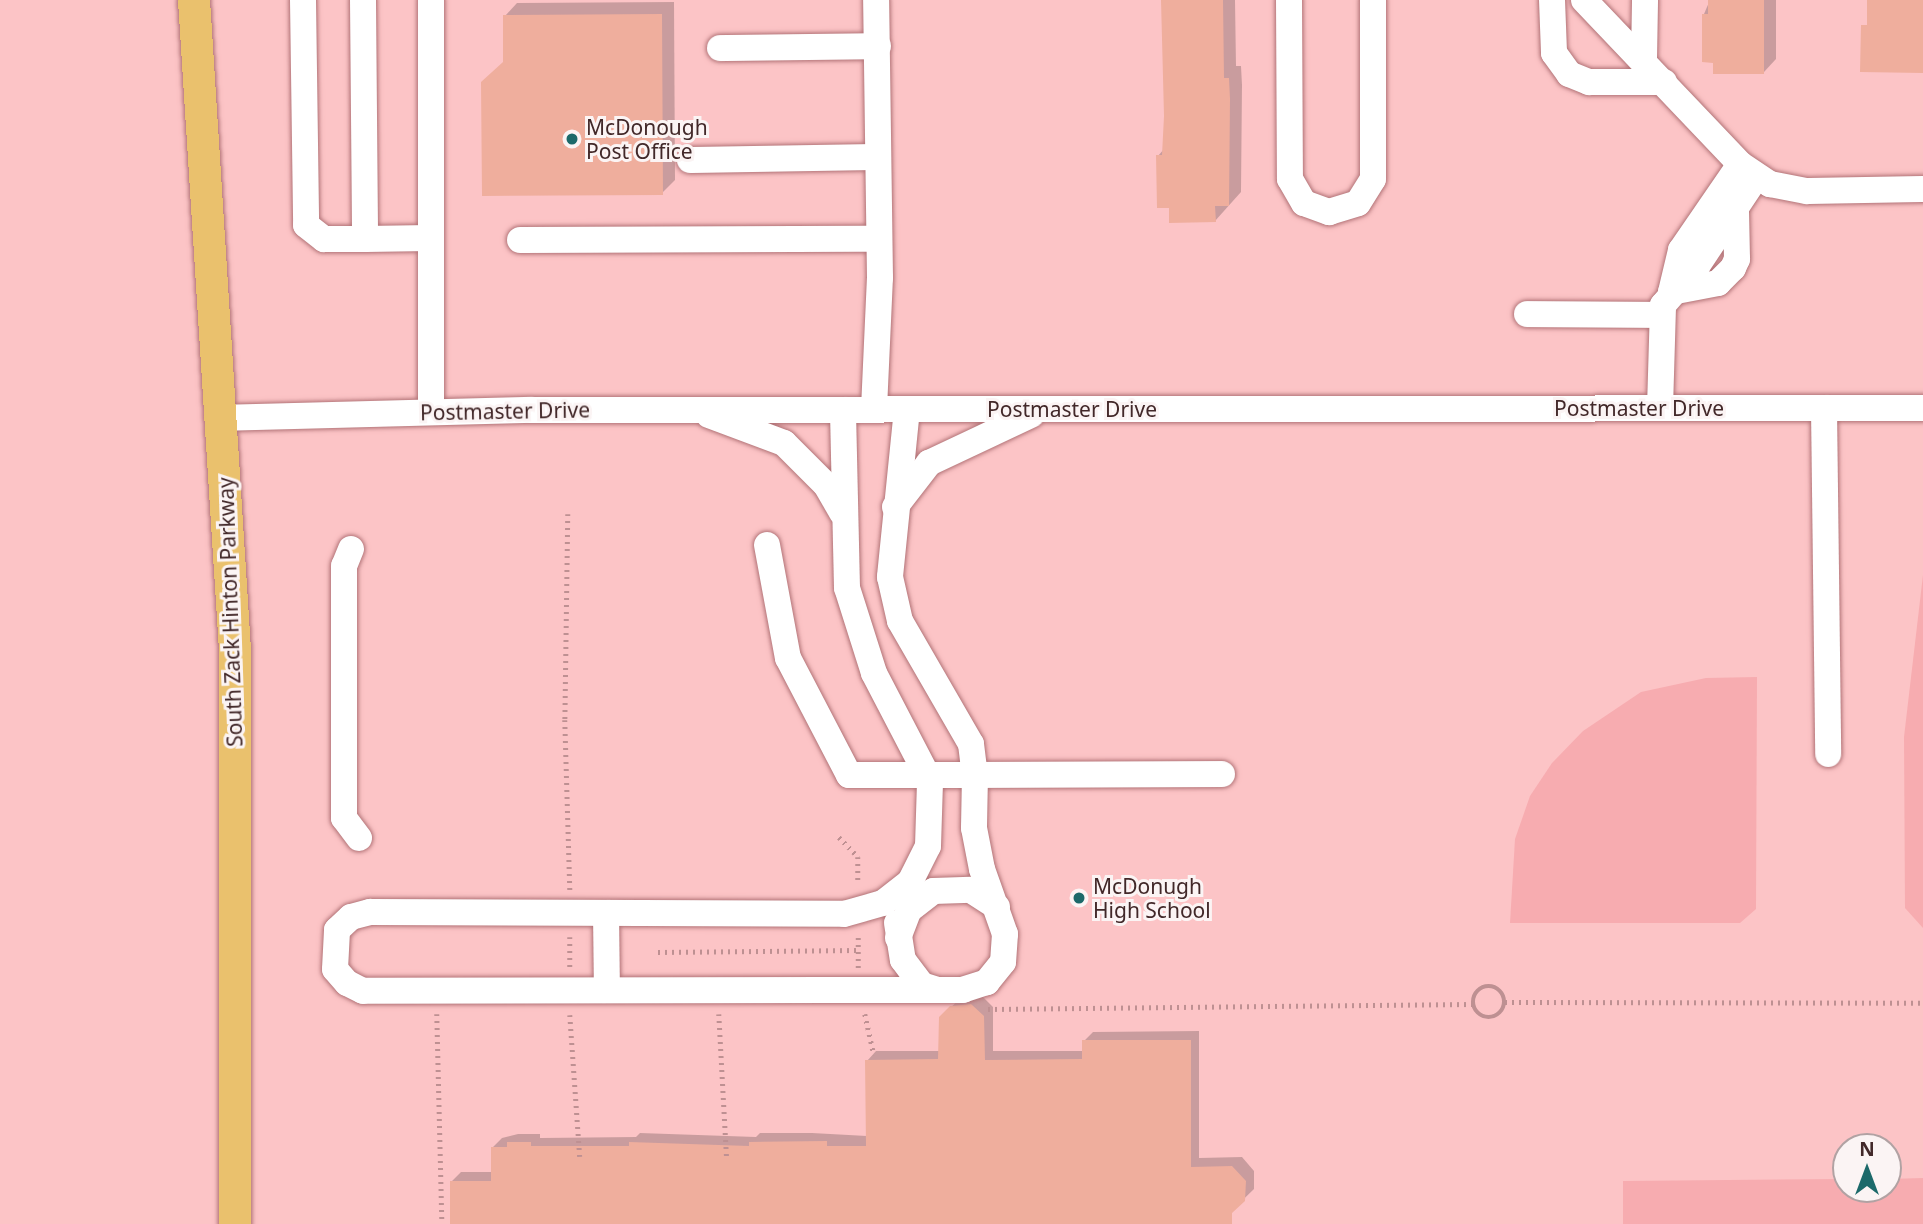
<!DOCTYPE html>
<style>
body{margin:0}
#map{position:relative;width:1923px;height:1224px;overflow:hidden;background:#fcc4c6;font-family:"Noto Sans",sans-serif}
div>[style]{position:absolute}
.green>*{inset:0;background:#f7acb0}
.shadow>*{inset:0;background:#0003}
.building>*{inset:0;background:#efae9d}
.path>*{height:4.5px;margin-top:-2.25px;transform-origin:0;background:repeating-linear-gradient(90deg,#be9092 0 2px,transparent 0 7px)}
.path>.ring{margin:-2.25px;padding:0;box-sizing:content-box;background:none;border:4.5px solid #be9092;border-radius:50%}
.roads{filter:drop-shadow(0 0 2px #b27377) drop-shadow(0 0 2px #b27377)}
.minor>*{height:26px;margin:-13px;padding:0 13px;transform-origin:13px;border-radius:13px;background:#fff}
.major>*{height:32px;margin:-16px;padding:0 16px;transform-origin:16px;border-radius:16px;background:#eac16d}
.dots>*{width:19px;height:19px;translate:-50% -50%;box-sizing:border-box;border:4px solid #fbf4f4;border-radius:50%}
span{translate:-50% -50%;white-space:nowrap;text-align:center;line-height:1.15;-webkit-text-stroke:6px #fbf4f4;paint-order:stroke}
.poi-label{font-size:21px;color:#422829}
.left{translate:0 -50%;text-align:left}
.street-label{font-size:21px;color:#422829}
.north{position:absolute;left:1832px;top:1133px;width:70px;height:70px;box-sizing:border-box;background:#fbf4f4;border:2px solid #b1a2a3;border-radius:50%;rotate:0deg;font-size:19px;font-weight:700;line-height:28px;text-align:center;color:#422829}
.north::after{content:'';display:block;margin:auto;width:24px;height:32px;background:#1c696a;clip-path:polygon(50% 0,100% 100%,50% 72%,0 100%)}
</style>
<div id="map">
<div class="green">
<i style="clip-path:polygon(1923px 575px,1923px 928px,1905px 908px,1904px 737px)"></i>
<i style="clip-path:polygon(1757px 677px,1756px 909px,1740px 923px,1510px 923px,1515px 839px,1530px 796px,1552px 763px,1583px 731px,1641px 692px,1706px 678px)"></i>
<i style="clip-path:polygon(1923px 1178px,1923px 1224px,1623px 1224px,1623px 1181px,1846px 1179px,1846px 1189px,1888px 1189px,1888px 1179px)"></i>
</div>
<div class="shadow">
<i style="clip-path:polygon(1162px 0,1235px 0,1236px 66px,1241px 66px,1242px 85px,1241px 192px,1215px 221px,1170px 207px,1158px 156px,1164px 149px,1165px 116px)"></i>
<i style="clip-path:polygon(1710px 0,1776px 0,1776px 59px,1764px 72px,1715px 61px,1704px 14px)"></i>
<i style="clip-path:polygon(674px 2px,675px 180px,662px 193px,505px 62px,505px 16px,517px 3px)"></i>
<i style="clip-path:polygon(981px 995px,993px 1007px,993px 1051px,1084px 1051px,1084px 1041px,1093px 1032px,1199px 1031px,1199px 1158px,1242px 1157px,1254px 1171px,1254px 1189px,1218px 1224px,451px 1224px,451px 1182px,461px 1172px,493px 1172px,493px 1147px,502px 1138px,518px 1134px,540px 1134px,540px 1138px,636px 1137px,640px 1133px,756px 1137px,760px 1133px,812px 1133px,867px 1136px,867px 1061px,876px 1051px,940px 1051px,941px 1018px,961px 997px)"></i>
</div>
<div class="building">
<i style="clip-path:polygon(1161px 0,1223px 0,1224px 78px,1229px 78px,1230px 99px,1229px 206px,1215px 206px,1216px 222px,1169px 223px,1169px 208px,1157px 208px,1156px 155px,1162px 155px,1164px 116px)"></i>
<i style="clip-path:polygon(1708px 0,1764px 0,1764px 74px,1713px 74px,1713px 63px,1702px 62px,1702px 14px,1708px 14px)"></i>
<i style="clip-path:polygon(1867px 0,1923px 0,1923px 73px,1860px 72px,1861px 25px,1867px 25px)"></i>
<i style="clip-path:polygon(662px 14px,663px 195px,482px 196px,481px 82px,503px 62px,503px 15px)"></i>
<i style="clip-path:polygon(971px 1004px,984px 1016px,985px 1060px,1082px 1059px,1082px 1040px,1191px 1040px,1191px 1167px,1232px 1166px,1246px 1181px,1245px 1201px,1232px 1213px,1232px 1224px,450px 1224px,450px 1181px,491px 1181px,491px 1147px,507px 1147px,507px 1142px,531px 1142px,531px 1146px,629px 1146px,629px 1142px,749px 1146px,749px 1142px,827px 1141px,827px 1146px,866px 1146px,865px 1060px,938px 1059px,939px 1017px,950px 1006px)"></i>
</div>
<div class="path">
<i style="left:568px;top:514px;width:206px;rotate:90.8deg"></i>
<i style="left:565px;top:720px;width:171px;rotate:88.3deg"></i>
<i style="left:839px;top:837px;width:28px;rotate:46deg"></i>
<i style="left:858px;top:857px;width:27px;rotate:90deg"></i>
<i style="left:570px;top:937px;width:30px;rotate:90deg"></i>
<i style="left:658px;top:952px;width:200px;rotate:-0.6deg"></i>
<i style="left:858px;top:968px;width:33px;rotate:-90deg"></i>
<i class="ring" style="left:1473px;top:986px;width:27.5px;height:27.5px"></i>
<i style="left:1505px;top:1002px;width:418px;rotate:0.1deg"></i>
<i style="left:988px;top:1009px;width:485px;rotate:-0.6deg"></i>
<i style="left:437px;top:1014px;width:210px;rotate:88.6deg"></i>
<i style="left:719px;top:1014px;width:146px;rotate:86.9deg"></i>
<i style="left:865px;top:1014px;width:42px;rotate:77.6deg"></i>
<i style="left:570px;top:1015px;width:142px;rotate:86deg"></i>
</div>
<div class="roads">
<div class="minor">
<i style="left:303px;top:0;width:225px;rotate:89.2deg"></i>
<i style="left:306px;top:225px;width:23px;rotate:38deg"></i>
<i style="left:324px;top:239px;width:41px"></i>
<i style="left:363px;top:0;width:239px;rotate:89.5deg"></i>
<i style="left:365px;top:239px;width:65px;rotate:-0.9deg"></i>
<i style="left:431px;top:0;width:412px;rotate:90deg"></i>
<i style="left:1289px;top:0;width:179px;rotate:89.7deg"></i>
<i style="left:1290px;top:179px;width:28px;rotate:60deg"></i>
<i style="left:1304px;top:203px;width:27px;rotate:20deg"></i>
<i style="left:1329px;top:212px;width:30px;rotate:-17deg"></i>
<i style="left:1358px;top:203px;width:28px;rotate:-58deg"></i>
<i style="left:1373px;top:179px;width:179px;rotate:-90deg"></i>
<i style="left:1552px;top:0;width:53px;rotate:87.8deg"></i>
<i style="left:1554px;top:53px;width:26px;rotate:54deg"></i>
<i style="left:1569px;top:74px;width:22px;rotate:22deg"></i>
<i style="left:1589px;top:82px;width:75px"></i>
<i style="left:1584px;top:0;width:226px;rotate:46.4deg"></i>
<i style="left:1740px;top:164px;width:36px;rotate:34deg"></i>
<i style="left:1770px;top:184px;width:38px;rotate:11deg"></i>
<i style="left:1807px;top:191px;width:116px;rotate:-1deg"></i>
<i style="left:720px;top:48px;width:158px;rotate:-0.7deg"></i>
<i style="left:1644px;top:59px;width:59px;rotate:-89deg"></i>
<i style="left:690px;top:160px;width:187px;rotate:-0.9deg"></i>
<i style="left:520px;top:240px;width:359px;rotate:-0.2deg"></i>
<i style="left:1671px;top:292px;width:43px;rotate:-76.6deg"></i>
<i style="left:1681px;top:250px;width:104px;rotate:-55.5deg"></i>
<i style="left:1671px;top:292px;width:48px;rotate:-10.8deg"></i>
<i style="left:1718px;top:283px;width:21px;rotate:-45deg"></i>
<i style="left:1733px;top:268px;width:10px;rotate:-66deg"></i>
<i style="left:1737px;top:259px;width:47px;rotate:-91.2deg"></i>
<i style="left:1527px;top:314px;width:132px;rotate:0.4deg"></i>
<i style="left:1660px;top:408px;width:103px;rotate:-88.3deg"></i>
<i style="left:1663px;top:305px;width:52px;rotate:-48.9deg"></i>
<i style="left:1697px;top:266px;width:108px;rotate:-56.3deg"></i>
<i style="left:1824px;top:408px;width:346px;rotate:89.3deg"></i>
<i style="left:874px;top:409px;width:131px;rotate:-87.4deg"></i>
<i style="left:880px;top:278px;width:278px;rotate:-90.8deg"></i>
<i style="left:907px;top:409px;width:169px;rotate:95.8deg"></i>
<i style="left:890px;top:577px;width:45px;rotate:77.2deg"></i>
<i style="left:900px;top:621px;width:142px;rotate:60deg"></i>
<i style="left:971px;top:744px;width:31px;rotate:83deg"></i>
<i style="left:975px;top:775px;width:247px;rotate:-0.2deg"></i>
<i style="left:709px;top:415px;width:80px;rotate:20.5deg"></i>
<i style="left:784px;top:443px;width:59px;rotate:45deg"></i>
<i style="left:826px;top:485px;width:32px;rotate:60deg"></i>
<i style="left:221px;top:418px;width:309px;rotate:-1.5deg"></i>
<i style="left:530px;top:410px;width:1393px;rotate:-0.08deg"></i>
<i style="left:895px;top:507px;width:56px;rotate:-52.3deg"></i>
<i style="left:929px;top:463px;width:113px;rotate:-25.2deg"></i>
<i style="left:767px;top:545px;width:115px;rotate:79.5deg"></i>
<i style="left:788px;top:658px;width:132px;rotate:62.5deg"></i>
<i style="left:849px;top:775px;width:126px"></i>
<i style="left:975px;top:775px;width:53px;rotate:91.1deg"></i>
<i style="left:974px;top:828px;width:42px;rotate:79deg"></i>
<i style="left:982px;top:869px;width:69px;rotate:70.5deg"></i>
<i style="left:1005px;top:934px;width:28px;rotate:94deg"></i>
<i style="left:1003px;top:962px;width:26px;rotate:129deg"></i>
<i style="left:987px;top:982px;width:25px;rotate:162deg"></i>
<i style="left:963px;top:990px;width:105px;rotate:180deg"></i>
<i style="left:858px;top:990px;width:495px;rotate:179.9deg"></i>
<i style="left:363px;top:991px;width:18px;rotate:-153deg"></i>
<i style="left:347px;top:983px;width:18px;rotate:-131deg"></i>
<i style="left:335px;top:969px;width:39px;rotate:-87deg"></i>
<i style="left:337px;top:930px;width:19px;rotate:-43deg"></i>
<i style="left:351px;top:917px;width:20px;rotate:-15deg"></i>
<i style="left:370px;top:912px;width:474px;rotate:0.2deg"></i>
<i style="left:844px;top:914px;width:41px;rotate:-15.8deg"></i>
<i style="left:883px;top:903px;width:34px;rotate:-38deg"></i>
<i style="left:910px;top:882px;width:40px;rotate:-63.4deg"></i>
<i style="left:928px;top:846px;width:64px;rotate:-88.2deg"></i>
<i style="left:930px;top:782px;width:8px;rotate:-113deg"></i>
<i style="left:927px;top:775px;width:115px;rotate:-117.5deg"></i>
<i style="left:874px;top:673px;width:89px;rotate:-107.6deg"></i>
<i style="left:847px;top:588px;width:178px;rotate:-91.3deg"></i>
<i style="left:351px;top:549px;width:18px;rotate:112deg"></i>
<i style="left:344px;top:566px;width:252px;rotate:90deg"></i>
<i style="left:344px;top:818px;width:25px;rotate:53deg"></i>
<i style="left:606px;top:913px;width:77px;rotate:89.3deg"></i>
<i style="left:897px;top:923px;width:37px;rotate:81deg"></i>
<i style="left:903px;top:960px;width:31px;rotate:53deg"></i>
<i style="left:922px;top:985px;width:16px;rotate:18deg"></i>
<i style="left:898px;top:938px;width:30px;rotate:-69deg"></i>
<i style="left:909px;top:910px;width:31px;rotate:-38deg"></i>
<i style="left:933px;top:891px;width:38px;rotate:-2deg"></i>
<i style="left:971px;top:890px;width:31px;rotate:33deg"></i>
</div>
<div class="major">
<i style="left:194px;top:0;width:650px;rotate:86.39deg"></i>
<i style="left:235px;top:649px;width:575px;rotate:90deg"></i>
</div>
</div>
<div class="dots">
<i style="left:572px;top:139px;background:#1c696a"></i>
<i style="left:1079px;top:898px;background:#1c696a"></i>
</div>
<div class="poi-label">
<span class="left" style="left:586px;top:139px">McDonough<br>Post Office</span>
<span class="left" style="left:1093px;top:898px">McDonugh<br>High School</span>
</div>
<div class="street-label">
<span style="left:1639px;top:408px">Postmaster Drive</span>
<span style="left:1072px;top:409px">Postmaster Drive</span>
<span style="left:505px;top:411px;rotate:-1deg">Postmaster Drive</span>
<span style="left:230px;top:612px;rotate:-92deg">South Zack Hinton Parkway</span>
</div>
<div class="north">N</div>
</div>
